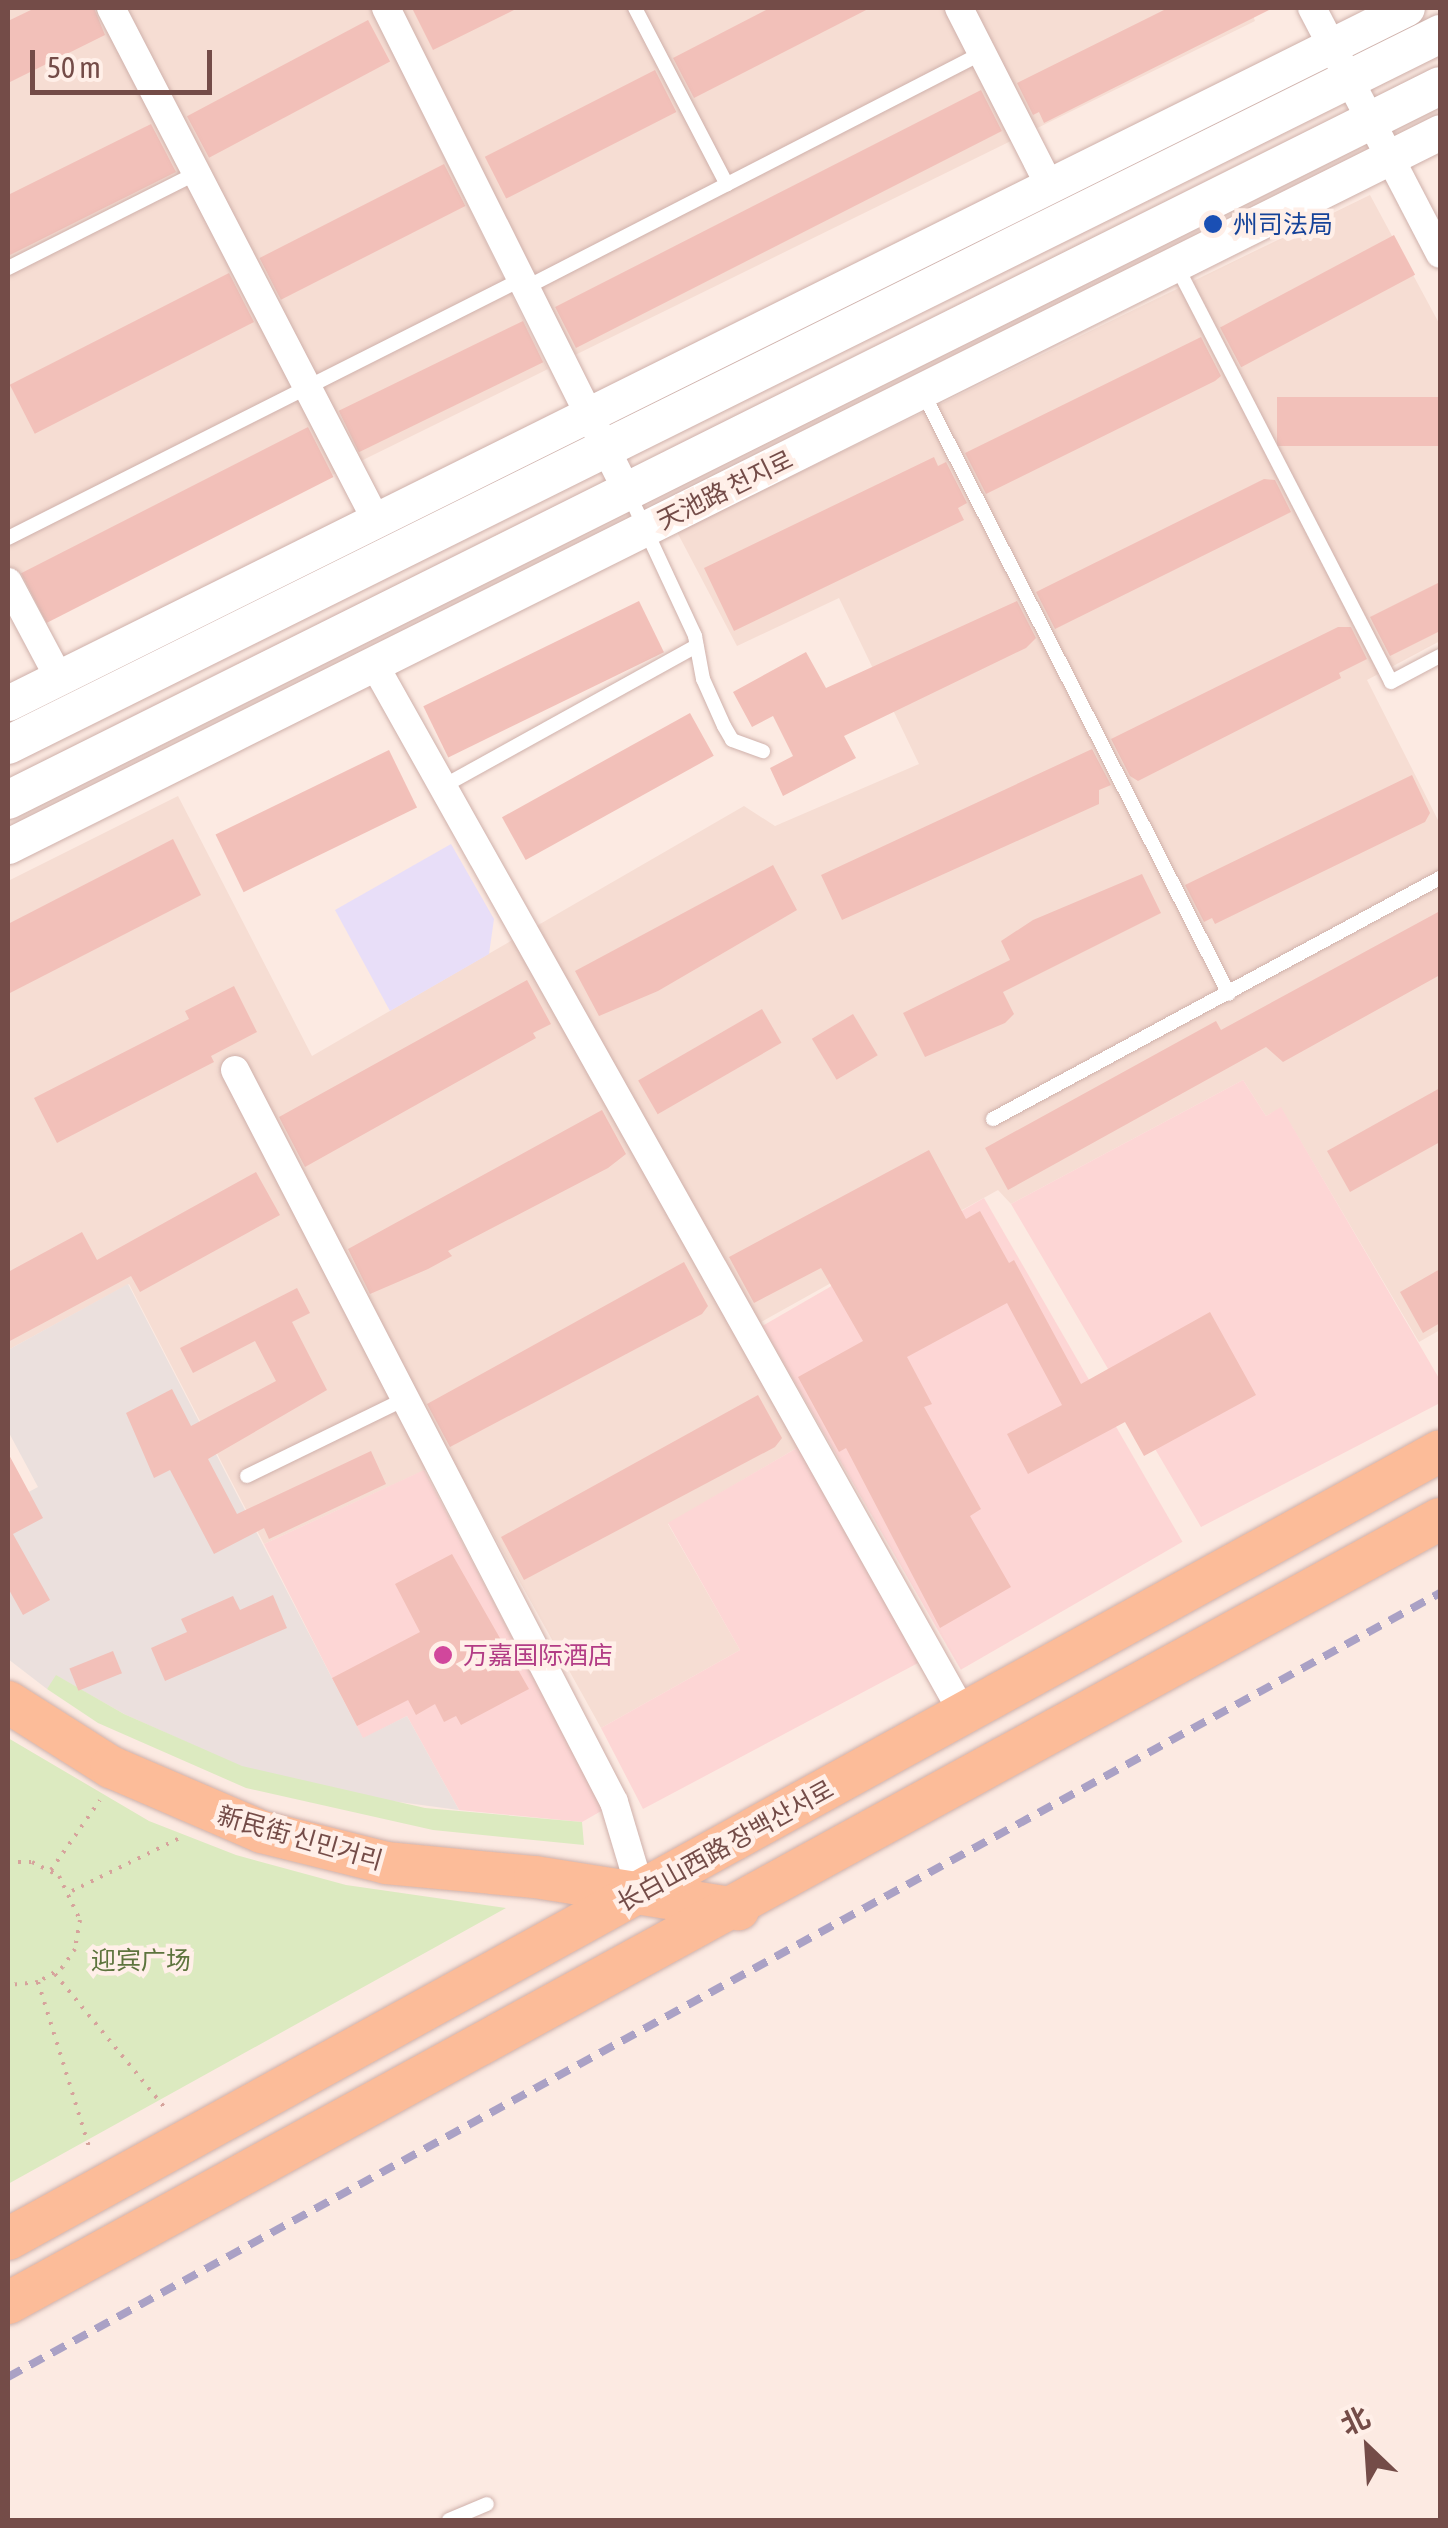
<!DOCTYPE html>
<meta charset="utf-8">
<style>
body{margin:0}
#map{position:relative;width:1448px;height:2528px;overflow:hidden;background:#fceae2;font-family:"Asap Condensed","Noto Sans SC","Noto Sans KR",sans-serif}
div>[style]{position:absolute}
.residential>*{inset:0;background:#f6ddd3}
.commercial>*{inset:0;background:#fdd6d5;transform-origin:0 0}
.industrial>*{inset:0;background:#ebe0dd}
.education>*{inset:0;background:#e8def8}
.green>*{inset:0;background:#dceac0}
.building>*{inset:0;background:#f2c0b9;transform-origin:0 0}
.path>*{height:4px;margin-top:-2px;transform-origin:0;background:repeating-linear-gradient(90deg,#d6a39c 0 2.5px,transparent 0 10.5px)}
.roads{filter:drop-shadow(0 0 2px #cfb1ab) drop-shadow(0 0 2px #cfb1ab)}
.service>*{height:14px;margin:-7px;padding:0 7px;transform-origin:7px;border-radius:7px;background:#fff}
.minor>*{height:28px;margin:-14px;padding:0 14px;transform-origin:14px;border-radius:14px;background:#fff}
.tertiary>*{height:35px;margin:-17.5px;padding:0 17.5px;transform-origin:17.5px;border-radius:17.5px;background:#fff}
.secondary>*{height:38px;margin:-19px;padding:0 19px;transform-origin:19px;border-radius:19px;background:#fff}
.primary>*{height:42px;margin:-21px;padding:0 21px;transform-origin:21px;border-radius:21px;background:#fcbc99}
.rail>*{height:8px;margin-top:-4px;transform-origin:0;background:repeating-linear-gradient(90deg,#aaa1c5 0 15px,transparent 0 25px)}
.dots>*{width:28px;height:28px;translate:-50% -50%;box-sizing:border-box;border:5px solid #ffefe8;border-radius:50%}
span{translate:-50% -50%;white-space:nowrap;text-align:center;line-height:1.15;-webkit-text-stroke:9px #ffefe8;paint-order:stroke}
.transit-label{font-size:25px;color:#164399}
.left{translate:0 -50%;text-align:left}
.street-label{font-size:25px;color:#744c48}
.hotel-label{font-size:25px;color:#b23c85}
.park-label{font-size:25px;color:#5d743d}
.frame{position:absolute;inset:0;border:10px solid #744c48;pointer-events:none}
.north{position:absolute;left:1318px;top:2398px;width:100px;height:100px;-webkit-text-stroke:8px #ffefe8;paint-order:stroke;rotate:335deg;font-size:28px;font-weight:700;line-height:40px;text-align:center;color:#744c48}
.north::after{content:'';display:block;margin:auto;width:35px;height:45px;background:#744c48;clip-path:polygon(50% 0,100% 100%,50% 72%,0 100%)}
.scale{position:absolute;left:30px;top:50px;width:182px;height:45px;box-sizing:border-box;border:5px solid #744c48;border-top:0;padding-left:12px;font-size:30px;line-height:35px;white-space:nowrap;color:#744c48;-webkit-text-stroke:8px #ffefe8;paint-order:stroke}
</style>
<div id="map">
<div class="residential">
<i style="clip-path:polygon(8px 8px,371px 8px,548px 369px,19px 629px,8px 608px)"></i>
<i style="clip-path:polygon(396px 8px,1250px 8px,1255px 21px,571px 357px)"></i>
<i style="clip-path:polygon(1370px 195px,1440px 325px,1440px 641px,1367px 680px,1440px 824px,1440px 1330px,1419px 1342px,1281px 1108px,1266px 1116px,1243px 1080px,1011px 1204px,998px 1190px,761px 1322px,822px 1433px,668px 1524px,740px 1650px,601px 1728px,451px 1458px,264px 1544px,129px 1284px,8px 1350px,8px 881px,178px 796px,312px 1056px,744px 806px,775px 826px,919px 764px,839px 598px,737px 646px,677px 532px)"></i>
</div>
<div class="commercial">
<i style="clip-path:polygon(1243px 1080px,1266px 1116px,1281px 1107px,1440px 1380px,1440px 1403px,1201px 1527px,1011px 1204px)"></i>
<i style="left:984px;top:1198px;width:397px;height:256px;rotate:60deg"></i>
<i style="clip-path:polygon(802px 1445px,918px 1663px,643px 1809px,601px 1728px,740px 1650px,668px 1523px)"></i>
<i style="clip-path:polygon(424px 1470px,603px 1810px,582px 1822px,459px 1810px,407px 1716px,363px 1739px,264px 1544px)"></i>
</div>
<div class="industrial">
<i style="clip-path:polygon(128px 1284px,363px 1738px,407px 1716px,459px 1810px,354px 1796px,242px 1767px,124px 1714px,57px 1676px,47px 1689px,8px 1659px,8px 1503px,38px 1487px,8px 1431px,8px 1350px)"></i>
</div>
<div class="education">
<i style="clip-path:polygon(451px 844px,494px 919px,489px 954px,390px 1011px,335px 910px)"></i>
</div>
<div class="green">
<i style="clip-path:polygon(56px 1675px,124px 1714px,242px 1766px,425px 1808px,582px 1822px,584px 1845px,433px 1830px,246px 1788px,98px 1723px,47px 1689px)"></i>
<i style="clip-path:polygon(8px 1738px,149px 1821px,236px 1855px,346px 1885px,506px 1908px,8px 2184px)"></i>
</div>
<div class="building">
<i style="clip-path:polygon(35px 8px,94px 8px,105px 35px,8px 83px,8px 21px)"></i>
<i style="clip-path:polygon(412px 8px,518px 8px,433px 50px)"></i>
<i style="clip-path:polygon(770px 8px,870px 8px,694px 98px,673px 58px)"></i>
<i style="clip-path:polygon(1168px 8px,1273px 8px,1044px 123px,1039px 112px,1033px 115px,1017px 83px)"></i>
<i style="left:368px;top:20px;width:47px;height:205px;rotate:62deg"></i>
<i style="left:655px;top:70px;width:47px;height:191px;rotate:63deg"></i>
<i style="left:981px;top:90px;width:46px;height:478px;rotate:63deg"></i>
<i style="clip-path:polygon(151px 124px,176px 172px,8px 256px,8px 195px)"></i>
<i style="left:444px;top:164px;width:47px;height:207px;rotate:63deg"></i>
<i style="left:1394px;top:235px;width:45px;height:197px;rotate:62deg"></i>
<i style="left:229px;top:273px;width:55px;height:246px;rotate:63deg"></i>
<i style="left:523px;top:321px;width:46px;height:205px;rotate:64deg"></i>
<i style="clip-path:polygon(1201px 337px,1221px 376px,1215px 381px,986px 494px,965px 453px)"></i>
<i style="left:1440px;top:397px;width:49px;height:163px;rotate:90deg"></i>
<i style="left:308px;top:427px;width:56px;height:322px;rotate:63deg"></i>
<i style="clip-path:polygon(934px 457px,938px 466px,946px 462px,967px 503px,958px 508px,964px 520px,734px 631px,704px 568px)"></i>
<i style="clip-path:polygon(1264px 479px,1275px 480px,1291px 512px,1055px 629px,1036px 592px)"></i>
<i style="clip-path:polygon(1440px 582px,1440px 631px,1390px 656px,1370px 617px)"></i>
<i style="left:639px;top:601px;width:57px;height:240px;rotate:64deg"></i>
<i style="clip-path:polygon(1017px 601px,1036px 638px,1026px 648px,844px 736px,856px 758px,783px 796px,770px 768px,793px 756px,773px 716px,752px 727px,733px 692px,806px 652px,826px 688px)"></i>
<i style="clip-path:polygon(1338px 627px,1351px 627px,1367px 659px,1339px 673px,1341px 678px,1138px 781px,1130px 776px,1111px 739px)"></i>
<i style="left:690px;top:713px;width:49px;height:215px;rotate:61deg"></i>
<i style="clip-path:polygon(1092px 749px,1111px 785px,1099px 790px,1099px 804px,842px 920px,821px 875px)"></i>
<i style="left:389px;top:750px;width:64px;height:193px;rotate:64deg"></i>
<i style="clip-path:polygon(1412px 775px,1430px 813px,1425px 822px,1215px 924px,1212px 918px,1204px 922px,1185px 885px)"></i>
<i style="clip-path:polygon(173px 839px,201px 895px,8px 994px,8px 924px)"></i>
<i style="clip-path:polygon(773px 865px,797px 910px,658px 991px,599px 1016px,575px 971px)"></i>
<i style="clip-path:polygon(1142px 874px,1161px 913px,1003px 992px,1014px 1014px,1005px 1023px,925px 1057px,903px 1013px,1010px 960px,1001px 941px,1033px 920px)"></i>
<i style="clip-path:polygon(1440px 911px,1440px 975px,1283px 1062px,1266px 1047px,1008px 1190px,985px 1148px,1216px 1021px,1221px 1030px)"></i>
<i style="clip-path:polygon(527px 980px,551px 1024px,533px 1033px,536px 1038px,305px 1167px,279px 1117px)"></i>
<i style="clip-path:polygon(234px 986px,257px 1032px,211px 1056px,214px 1062px,57px 1143px,34px 1098px,189px 1019px,185px 1011px)"></i>
<i style="left:762px;top:1009px;width:39px;height:143px;rotate:60deg"></i>
<i style="left:853px;top:1014px;width:48px;height:48px;rotate:59deg"></i>
<i style="clip-path:polygon(1440px 1088px,1440px 1142px,1350px 1192px,1327px 1151px)"></i>
<i style="clip-path:polygon(602px 1110px,626px 1154px,608px 1168px,448px 1251px,452px 1256px,428px 1269px,370px 1294px,348px 1249px)"></i>
<i style="clip-path:polygon(929px 1150px,966px 1219px,980px 1211px,1009px 1263px,1014px 1260px,1081px 1384px,1210px 1312px,1256px 1395px,1144px 1456px,1125px 1422px,1028px 1474px,1007px 1434px,1062px 1405px,1007px 1303px,907px 1357px,932px 1404px,924px 1407px,981px 1509px,970px 1516px,1011px 1587px,940px 1628px,846px 1448px,839px 1452px,798px 1377px,863px 1341px,821px 1268px,754px 1303px,729px 1257px)"></i>
<i style="clip-path:polygon(256px 1172px,280px 1215px,140px 1292px,131px 1276px,8px 1342px,8px 1272px,82px 1232px,97px 1260px)"></i>
<i style="clip-path:polygon(684px 1262px,708px 1306px,702px 1314px,450px 1447px,427px 1404px)"></i>
<i style="clip-path:polygon(1440px 1269px,1440px 1323px,1423px 1333px,1400px 1292px)"></i>
<i style="clip-path:polygon(297px 1288px,310px 1313px,292px 1322px,327px 1390px,208px 1459px,237px 1514px,371px 1451px,386px 1484px,269px 1539px,264px 1528px,214px 1554px,170px 1470px,154px 1478px,126px 1413px,172px 1389px,191px 1426px,276px 1381px,255px 1341px,193px 1373px,180px 1348px)"></i>
<i style="clip-path:polygon(758px 1395px,782px 1438px,775px 1447px,524px 1580px,501px 1537px)"></i>
<i style="clip-path:polygon(8px 1453px,43px 1518px,13px 1534px,50px 1600px,23px 1615px,8px 1588px)"></i>
<i style="clip-path:polygon(452px 1554px,529px 1689px,461px 1725px,456px 1716px,444px 1722px,435px 1704px,416px 1715px,408px 1700px,357px 1726px,332px 1678px,420px 1632px,395px 1584px)"></i>
<i style="clip-path:polygon(273px 1595px,287px 1628px,165px 1681px,151px 1648px,187px 1632px,181px 1619px,233px 1596px,240px 1610px)"></i>
<i style="left:113px;top:1651px;width:24px;height:47px;rotate:68deg"></i>
</div>
<div class="path">
<i style="left:8px;top:1862px;width:24px"></i>
<i style="left:32px;top:1862px;width:30px;rotate:27deg"></i>
<i style="left:59px;top:1876px;width:49px;rotate:64.5deg"></i>
<i style="left:80px;top:1920px;width:29px;rotate:100deg"></i>
<i style="left:75px;top:1949px;width:22px;rotate:124deg"></i>
<i style="left:63px;top:1967px;width:29px;rotate:149deg"></i>
<i style="left:38px;top:1982px;width:30px;rotate:174deg"></i>
<i style="left:51px;top:1870px;width:85px;rotate:-55deg"></i>
<i style="left:72px;top:1891px;width:125px;rotate:-26.2deg"></i>
<i style="left:55px;top:1974px;width:173px;rotate:50.6deg"></i>
<i style="left:38px;top:1982px;width:176px;rotate:72.8deg"></i>
</div>
<div class="roads">
<div class="service">
<i style="left:635px;top:8px;width:199px;rotate:62.5deg"></i>
<i style="left:1176px;top:265px;width:469px;rotate:62.7deg"></i>
<i style="left:1391px;top:682px;width:55px;rotate:-28deg"></i>
<i style="left:8px;top:268px;width:212px;rotate:-26.7deg"></i>
<i style="left:525px;top:288px;width:514px;rotate:-27.21deg"></i>
<i style="left:923px;top:393px;width:674px;rotate:63.02deg"></i>
<i style="left:628px;top:492px;width:159px;rotate:65deg"></i>
<i style="left:695px;top:636px;width:44px;rotate:79.5deg"></i>
<i style="left:703px;top:679px;width:51px;rotate:65.9deg"></i>
<i style="left:724px;top:726px;width:16px;rotate:60deg"></i>
<i style="left:732px;top:740px;width:33px;rotate:20deg"></i>
<i style="left:8px;top:538px;width:573px;rotate:-26.74deg"></i>
<i style="left:440px;top:788px;width:293px;rotate:-29deg"></i>
<i style="left:993px;top:1119px;width:508px;rotate:-28.33deg"></i>
<i style="left:247px;top:1476px;width:176px;rotate:-26deg"></i>
<i style="left:449px;top:2520px;width:41px;rotate:-22.8deg"></i>
</div>
<div class="minor">
<i style="left:111px;top:8px;width:577px;rotate:62.63deg"></i>
<i style="left:386px;top:8px;width:540px;rotate:63.48deg"></i>
<i style="left:959px;top:8px;width:199px;rotate:63deg"></i>
<i style="left:1312px;top:8px;width:277px;rotate:62.5deg"></i>
<i style="left:8px;top:582px;width:109px;rotate:62deg"></i>
<i style="left:374px;top:664px;width:1205px;rotate:60.69deg"></i>
<i style="left:235px;top:1070px;width:824px;rotate:62.63deg"></i>
<i style="left:614px;top:1802px;width:94px;rotate:73.3deg"></i>
</div>
<div class="tertiary">
<i style="left:8px;top:703px;width:1562px;rotate:-26.42deg"></i>
<i style="left:8px;top:846px;width:1600px;rotate:-26.5deg"></i>
</div>
<div class="secondary">
<i style="left:8px;top:745px;width:1599px;rotate:-26.4deg"></i>
<i style="left:8px;top:800px;width:1600px;rotate:-26.5deg"></i>
</div>
<div class="primary">
<i style="left:8px;top:1702px;width:122px;rotate:32.3deg"></i>
<i style="left:111px;top:1767px;width:164px;rotate:23.3deg"></i>
<i style="left:262px;top:1832px;width:128px;rotate:14deg"></i>
<i style="left:386px;top:1863px;width:150px;rotate:5.4deg"></i>
<i style="left:535px;top:1877px;width:206px;rotate:9deg"></i>
<i style="left:8px;top:2239px;width:1634px;rotate:-28.82deg"></i>
<i style="left:8px;top:2303px;width:1633px;rotate:-28.7deg"></i>
</div>
</div>
<div class="rail">
<i style="left:8px;top:2377px;width:1633px;rotate:-28.7deg"></i>
</div>
<div class="dots">
<i style="left:1213px;top:224px;background:#1a4fb4"></i>
<i style="left:443px;top:1655px;background:#d1479c"></i>
</div>
<div class="transit-label">
<span class="left" style="left:1233px;top:224px">州司法局</span>
</div>
<div class="street-label">
<span style="left:725px;top:490px;rotate:-26deg">天池路 천지로</span>
<span style="left:300px;top:1838px;rotate:16deg">新民街 신민거리</span>
<span style="left:725px;top:1846px;rotate:-29deg">长白山西路 장백산서로</span>
</div>
<div class="hotel-label">
<span class="left" style="left:463px;top:1655px">万嘉国际酒店</span>
</div>
<div class="park-label">
<span style="left:141px;top:1960px">迎宾广场</span>
</div>
<div class="frame"></div>
<div class="north">北</div>
<div class="scale">50 m</div>
</div>
